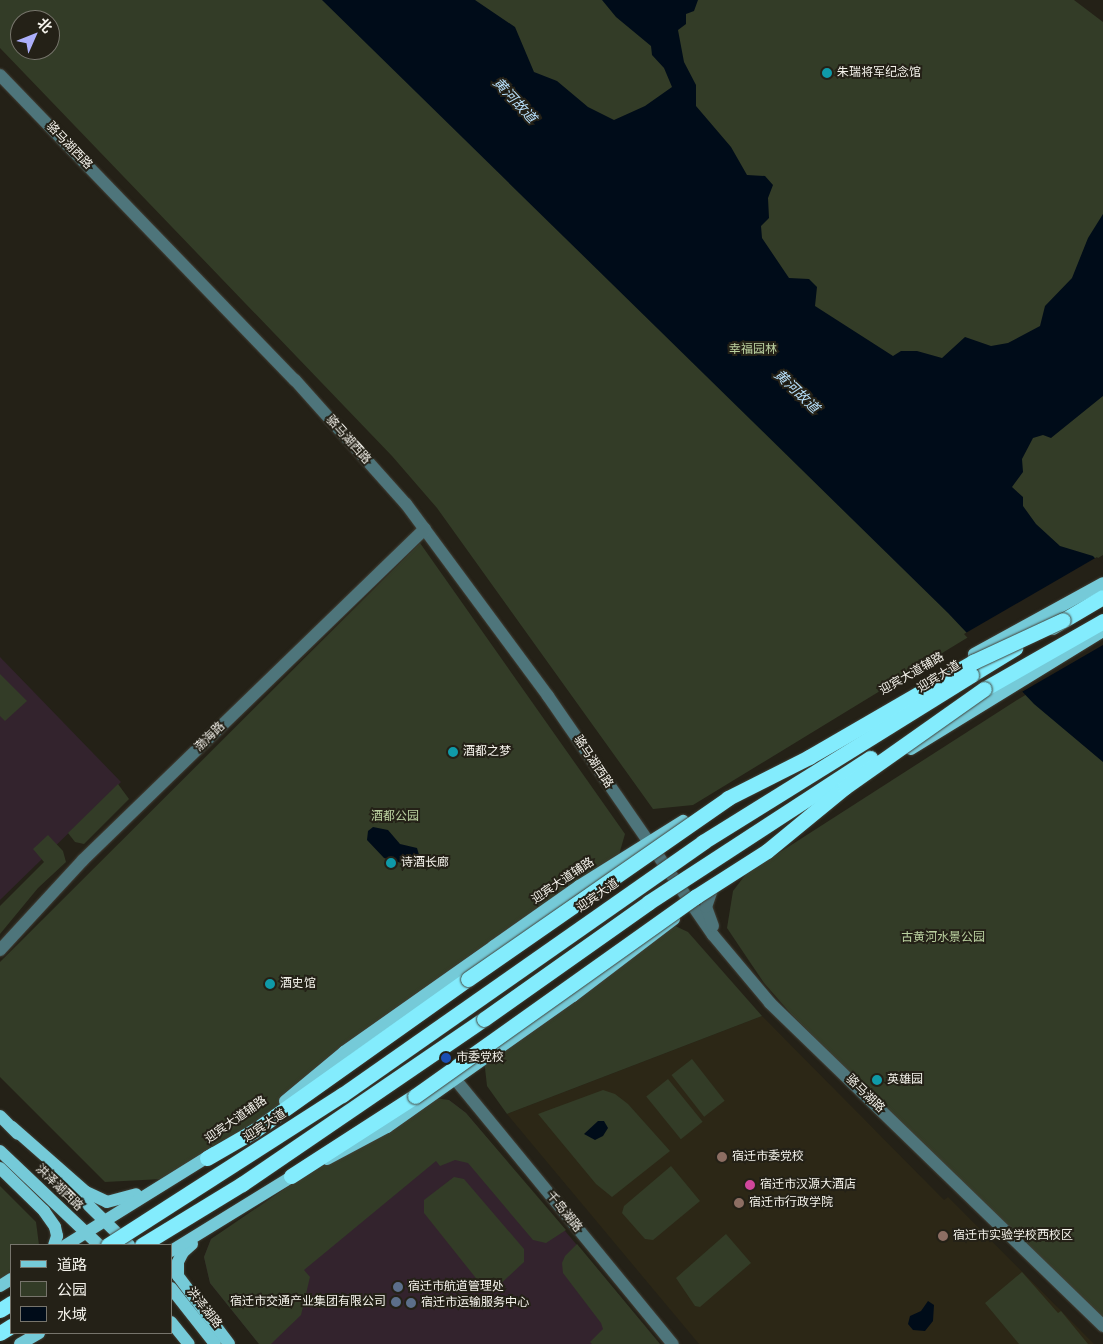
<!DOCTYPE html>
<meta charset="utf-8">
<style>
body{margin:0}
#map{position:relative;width:1103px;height:1344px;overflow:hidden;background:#242117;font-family:"Public Sans","Noto Sans SC",sans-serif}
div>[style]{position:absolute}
.commercial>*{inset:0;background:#33232d}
.built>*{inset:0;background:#2c2716}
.green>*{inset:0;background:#333c27;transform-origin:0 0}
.water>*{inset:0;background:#000c19}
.pier>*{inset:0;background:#242117}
.roads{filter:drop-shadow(0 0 1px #413e35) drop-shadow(0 0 1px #413e35)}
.minor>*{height:12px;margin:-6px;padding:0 6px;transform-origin:6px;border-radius:6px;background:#4e757b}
.major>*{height:12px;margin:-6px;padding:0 6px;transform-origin:6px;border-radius:6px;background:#75cad8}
.highway>*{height:15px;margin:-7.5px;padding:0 7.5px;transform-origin:7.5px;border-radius:7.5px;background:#83ecfd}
.bridges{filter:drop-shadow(0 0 1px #413e35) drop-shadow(0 0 1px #413e35)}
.highway-bridge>*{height:15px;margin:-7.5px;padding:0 7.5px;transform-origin:7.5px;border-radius:7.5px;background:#83ecfd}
.dots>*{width:14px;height:14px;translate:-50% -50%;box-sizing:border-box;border:2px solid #242117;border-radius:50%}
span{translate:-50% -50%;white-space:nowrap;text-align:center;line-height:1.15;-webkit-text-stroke:4px #242117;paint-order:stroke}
.poi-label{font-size:12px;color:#f4f2eb}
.left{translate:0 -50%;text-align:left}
.right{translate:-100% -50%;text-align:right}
.street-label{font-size:12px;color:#f4f2eb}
.park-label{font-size:12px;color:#bad09f}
.water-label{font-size:14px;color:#b7dffa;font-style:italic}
.legend{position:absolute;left:10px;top:1244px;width:162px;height:90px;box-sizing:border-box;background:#242117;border:1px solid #77756c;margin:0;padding:6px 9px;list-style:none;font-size:15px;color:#f4f2eb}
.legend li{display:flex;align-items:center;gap:10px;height:25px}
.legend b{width:25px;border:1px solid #77756c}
.north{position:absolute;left:10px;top:10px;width:50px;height:50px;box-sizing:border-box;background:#242117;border:1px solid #77756c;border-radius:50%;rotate:46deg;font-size:14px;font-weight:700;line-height:20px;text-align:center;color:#f4f2eb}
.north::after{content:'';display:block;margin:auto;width:18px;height:22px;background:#acaffb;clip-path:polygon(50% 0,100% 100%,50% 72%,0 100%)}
</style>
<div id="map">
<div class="commercial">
<i style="clip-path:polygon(0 657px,121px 782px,0 900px)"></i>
<i style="clip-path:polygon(449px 1100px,466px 1113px,660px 1344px,259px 1344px,210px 1283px,204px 1257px,211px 1239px)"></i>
</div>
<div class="built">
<i style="clip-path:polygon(762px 1016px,944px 1200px,948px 1197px,1094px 1344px,699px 1344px,507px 1114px)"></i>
</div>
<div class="green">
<i style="clip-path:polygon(evenodd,0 0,1074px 0,1103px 22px,1103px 555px,693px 805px,653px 809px,437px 508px,392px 456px,0 48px,0 0,20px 20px,50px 20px,50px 50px,20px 50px,20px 20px)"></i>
<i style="clip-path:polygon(420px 543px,625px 834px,612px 879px,322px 1087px,162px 1179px,105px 1182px,0 1077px,0 962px)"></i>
<i style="clip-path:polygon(1103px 649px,1103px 1323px,792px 1015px,764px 983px,727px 928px,733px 891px,746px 874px,1017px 700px)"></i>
<i style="clip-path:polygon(0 674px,27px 701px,5px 721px,0 716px)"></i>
<i style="clip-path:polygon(118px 784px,129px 799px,84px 844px,75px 842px,68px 833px)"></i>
<i style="clip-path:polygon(48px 835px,63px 851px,66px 862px,38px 888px,0 934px,0 906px,44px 862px,33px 849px)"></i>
<i style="clip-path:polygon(671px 924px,688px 932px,762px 1016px,507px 1114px,487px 1086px,484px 1059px)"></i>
<i style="left:692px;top:1059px;width:53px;height:26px;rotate:52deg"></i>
<i style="left:668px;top:1079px;width:55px;height:28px;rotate:51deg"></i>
<i style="clip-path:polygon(603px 1090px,615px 1094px,628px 1104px,670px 1151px,612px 1197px,596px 1184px,538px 1114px)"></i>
<i style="clip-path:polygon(434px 1098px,449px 1100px,466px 1113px,566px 1230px,546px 1243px,533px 1240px,468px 1163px,455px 1160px,440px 1166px,436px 1161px,304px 1270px,310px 1277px,301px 1315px,271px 1344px,259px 1344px,210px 1283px,204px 1257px,211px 1239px,409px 1104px)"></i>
<i style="clip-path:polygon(671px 1166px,700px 1201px,653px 1240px,645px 1239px,622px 1213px,624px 1206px)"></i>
<i style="clip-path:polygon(454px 1177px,464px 1179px,524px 1249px,524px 1262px,494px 1290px,483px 1287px,424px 1213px,424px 1200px)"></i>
<i style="clip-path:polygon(0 1186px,36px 1222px,39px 1245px,11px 1245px,11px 1275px,0 1282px)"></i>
<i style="clip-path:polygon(726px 1234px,751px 1263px,700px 1307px,695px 1306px,676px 1278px)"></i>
<i style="clip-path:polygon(577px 1244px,660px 1344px,592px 1344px,590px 1342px,603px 1329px,601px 1323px,563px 1273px,562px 1263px,565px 1256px)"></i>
<i style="clip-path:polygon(1022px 1272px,1058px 1313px,1061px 1311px,1088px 1344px,1019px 1344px,985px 1303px)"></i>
</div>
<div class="water">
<i style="clip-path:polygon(322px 0,475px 0,515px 27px,534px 72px,557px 81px,588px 107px,614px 120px,645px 106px,672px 87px,664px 68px,652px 55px,651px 46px,616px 17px,602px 0,698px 0,694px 11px,686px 14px,686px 24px,678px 30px,684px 62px,696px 85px,696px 106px,731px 147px,747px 175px,765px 176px,773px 185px,768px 198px,769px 218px,761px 226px,762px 238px,789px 278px,809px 279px,817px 287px,815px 306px,893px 356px,901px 351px,917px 351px,942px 358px,965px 337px,991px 346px,1008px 343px,1040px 326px,1045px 306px,1072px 278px,1088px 238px,1103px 214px,1103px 396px,1051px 438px,1043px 435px,1033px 438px,1022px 459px,1023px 472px,1012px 487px,1023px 497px,1023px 506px,1036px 524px,1060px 546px,1093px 556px,1103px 567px,1103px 762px,1034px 704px,948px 613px)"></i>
<i style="clip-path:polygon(373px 827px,388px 830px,400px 844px,417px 848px,420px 858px,415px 863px,405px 864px,384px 858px,367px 840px,368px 831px)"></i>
<i style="clip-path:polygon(598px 1121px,604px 1121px,608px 1128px,603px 1136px,595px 1140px,584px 1134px)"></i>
<i style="clip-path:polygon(928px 1301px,934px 1305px,933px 1321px,925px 1331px,913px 1330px,908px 1324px,910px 1316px,921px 1311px)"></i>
</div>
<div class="pier">
<i style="clip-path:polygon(1097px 557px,1103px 564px,1103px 645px,1020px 693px,964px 634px)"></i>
</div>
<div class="roads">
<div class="minor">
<i style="left:0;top:75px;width:424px;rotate:46deg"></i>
<i style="left:295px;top:380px;width:166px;rotate:48.2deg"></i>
<i style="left:406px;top:504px;width:239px;rotate:53.5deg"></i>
<i style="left:548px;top:696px;width:290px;rotate:55.4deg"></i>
<i style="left:713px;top:935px;width:89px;rotate:50deg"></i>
<i style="left:770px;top:1003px;width:464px;rotate:44.1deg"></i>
<i style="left:713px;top:926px;width:20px;rotate:-110deg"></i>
<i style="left:706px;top:907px;width:24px;rotate:-71deg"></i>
<i style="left:0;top:950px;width:122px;rotate:-47.3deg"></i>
<i style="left:83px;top:860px;width:476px;rotate:-44.1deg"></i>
<i style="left:455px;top:1079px;width:343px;rotate:50.6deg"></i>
</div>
<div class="major">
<i style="left:974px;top:654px;width:147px;rotate:-28.8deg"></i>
<i style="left:911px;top:749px;width:225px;rotate:-31.6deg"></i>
<i style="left:285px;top:1101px;width:77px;rotate:-39.7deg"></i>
<i style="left:344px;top:1052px;width:184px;rotate:-35.2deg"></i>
<i style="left:494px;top:946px;width:104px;rotate:-35.2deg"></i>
<i style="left:579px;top:886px;width:123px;rotate:-32deg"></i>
<i style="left:0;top:1116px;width:25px;rotate:45deg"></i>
<i style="left:12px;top:1127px;width:98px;rotate:41.3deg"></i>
<i style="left:86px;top:1192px;width:23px;rotate:25deg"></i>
<i style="left:107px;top:1202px;width:30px;rotate:-15deg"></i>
<i style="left:0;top:1151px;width:137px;rotate:43.5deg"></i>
<i style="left:327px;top:1159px;width:68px;rotate:-28.1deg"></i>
<i style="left:387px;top:1127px;width:228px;rotate:-35.2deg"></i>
<i style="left:573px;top:996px;width:127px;rotate:-37.3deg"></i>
<i style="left:0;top:1168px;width:62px;rotate:44.3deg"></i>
<i style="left:44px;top:1211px;width:19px;rotate:55deg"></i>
<i style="left:55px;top:1227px;width:9px;rotate:77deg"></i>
<i style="left:57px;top:1236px;width:9px;rotate:108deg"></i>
<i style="left:72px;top:1189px;width:80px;rotate:44.5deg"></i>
<i style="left:192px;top:1244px;width:12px;rotate:138deg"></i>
<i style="left:183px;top:1252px;width:11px;rotate:117deg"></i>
<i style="left:178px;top:1262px;width:14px;rotate:90deg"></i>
<i style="left:178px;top:1276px;width:85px;rotate:53.1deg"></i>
<i style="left:66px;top:1245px;width:174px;rotate:-31.9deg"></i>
<i style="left:171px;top:1251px;width:149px;rotate:-31.6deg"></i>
<i style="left:0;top:1286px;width:13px;rotate:-32deg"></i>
<i style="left:171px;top:1288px;width:71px;rotate:51.8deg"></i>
<i style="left:171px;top:1322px;width:28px;rotate:51deg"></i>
<i style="left:20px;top:1344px;width:22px;rotate:-30deg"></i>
</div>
<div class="highway">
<i style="left:1052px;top:627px;width:59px;rotate:-30.5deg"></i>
<i style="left:971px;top:675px;width:52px;rotate:-31.5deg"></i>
<i style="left:984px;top:689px;width:137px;rotate:-29.7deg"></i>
<i style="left:207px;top:1158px;width:54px;rotate:-29.9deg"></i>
<i style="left:254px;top:1131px;width:262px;rotate:-35.4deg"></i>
<i style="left:291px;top:1176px;width:148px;rotate:-32.8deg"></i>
<i style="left:142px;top:1245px;width:117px;rotate:-31.4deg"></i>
<i style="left:242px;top:1184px;width:293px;rotate:-34.3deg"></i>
<i style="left:0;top:1310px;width:13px;rotate:-32deg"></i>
<i style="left:0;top:1333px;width:13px;rotate:-32deg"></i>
</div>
</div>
<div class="bridges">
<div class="highway-bridge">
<i style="left:468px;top:979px;width:317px;rotate:-34.8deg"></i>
<i style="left:728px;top:798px;width:91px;rotate:-26.8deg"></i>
<i style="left:809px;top:757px;width:190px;rotate:-30.1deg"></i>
<i style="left:973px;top:662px;width:99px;rotate:-25deg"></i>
<i style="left:484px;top:1019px;width:202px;rotate:-35.3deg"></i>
<i style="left:649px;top:902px;width:264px;rotate:-33.1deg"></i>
<i style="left:415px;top:1096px;width:344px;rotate:-35.4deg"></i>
<i style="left:695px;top:897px;width:85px;rotate:-32.6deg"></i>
<i style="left:767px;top:851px;width:101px;rotate:-39.4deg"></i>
<i style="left:845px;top:787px;width:170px;rotate:-35.2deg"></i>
<i style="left:108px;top:1245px;width:278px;rotate:-32.7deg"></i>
<i style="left:342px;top:1095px;width:441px;rotate:-35deg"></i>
<i style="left:703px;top:842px;width:316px;rotate:-31.9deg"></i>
</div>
</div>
<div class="dots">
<i style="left:827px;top:73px;background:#0f9aa8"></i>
<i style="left:453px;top:752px;background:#0f9aa8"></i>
<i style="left:391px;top:863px;background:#0f9aa8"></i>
<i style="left:270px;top:984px;background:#0f9aa8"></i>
<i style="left:446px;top:1058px;background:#1a4fb4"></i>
<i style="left:877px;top:1080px;background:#0f9aa8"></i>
<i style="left:722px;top:1157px;background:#8d6e63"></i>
<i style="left:750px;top:1185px;background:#d1479c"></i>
<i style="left:739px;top:1203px;background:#8d6e63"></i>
<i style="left:943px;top:1236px;background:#8d6e63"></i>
<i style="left:398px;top:1287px;background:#5c6f8a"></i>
<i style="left:396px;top:1302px;background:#5c6f8a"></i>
<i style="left:411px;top:1303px;background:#5c6f8a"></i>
</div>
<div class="poi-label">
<span class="left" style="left:837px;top:73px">朱瑞将军纪念馆</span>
<span class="left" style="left:463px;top:752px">酒都之梦</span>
<span class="left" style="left:401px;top:863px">诗酒长廊</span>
<span class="left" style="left:280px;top:984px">酒史馆</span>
<span class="left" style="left:456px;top:1058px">市委党校</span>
<span class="left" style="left:887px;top:1080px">英雄园</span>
<span class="left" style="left:732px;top:1157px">宿迁市委党校</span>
<span class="left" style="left:760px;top:1185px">宿迁市汉源大酒店</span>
<span class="left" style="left:749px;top:1203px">宿迁市行政学院</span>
<span class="left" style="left:953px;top:1236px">宿迁市实验学校西校区</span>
<span class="left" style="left:408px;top:1287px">宿迁市航道管理处</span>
<span class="right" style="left:386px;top:1302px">宿迁市交通产业集团有限公司</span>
<span class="left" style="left:421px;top:1303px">宿迁市运输服务中心</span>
</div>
<div class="street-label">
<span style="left:69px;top:146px;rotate:46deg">骆马湖西路</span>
<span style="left:348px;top:440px;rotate:48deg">骆马湖西路</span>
<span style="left:912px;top:674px;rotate:-30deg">迎宾大道辅路</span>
<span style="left:939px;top:677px;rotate:-32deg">迎宾大道</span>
<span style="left:210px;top:737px;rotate:-44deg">渤海路</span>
<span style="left:593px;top:762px;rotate:56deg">骆马湖西路</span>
<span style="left:563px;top:881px;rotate:-34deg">迎宾大道辅路</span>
<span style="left:598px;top:896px;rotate:-35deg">迎宾大道</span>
<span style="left:865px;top:1094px;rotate:44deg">骆马湖路</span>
<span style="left:236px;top:1120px;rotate:-35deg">迎宾大道辅路</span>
<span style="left:265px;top:1126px;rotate:-33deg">迎宾大道</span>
<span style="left:59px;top:1188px;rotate:44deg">洪泽湖西路</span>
<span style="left:564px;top:1212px;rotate:51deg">千岛湖路</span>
<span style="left:204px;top:1308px;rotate:52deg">洪泽湖路</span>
</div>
<div class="park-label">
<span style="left:753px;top:350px">幸福园林</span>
<span style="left:395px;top:817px">酒都公园</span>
<span style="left:943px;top:938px">古黄河水景公园</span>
</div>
<div class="water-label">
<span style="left:515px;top:100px;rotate:47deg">黄河故道</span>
<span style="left:797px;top:391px;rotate:43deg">黄河故道</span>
</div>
<ul class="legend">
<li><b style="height:6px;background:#75cad8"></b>道路</li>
<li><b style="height:14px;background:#333c27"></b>公园</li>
<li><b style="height:14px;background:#000c19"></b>水域</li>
</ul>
<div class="north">北</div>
</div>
